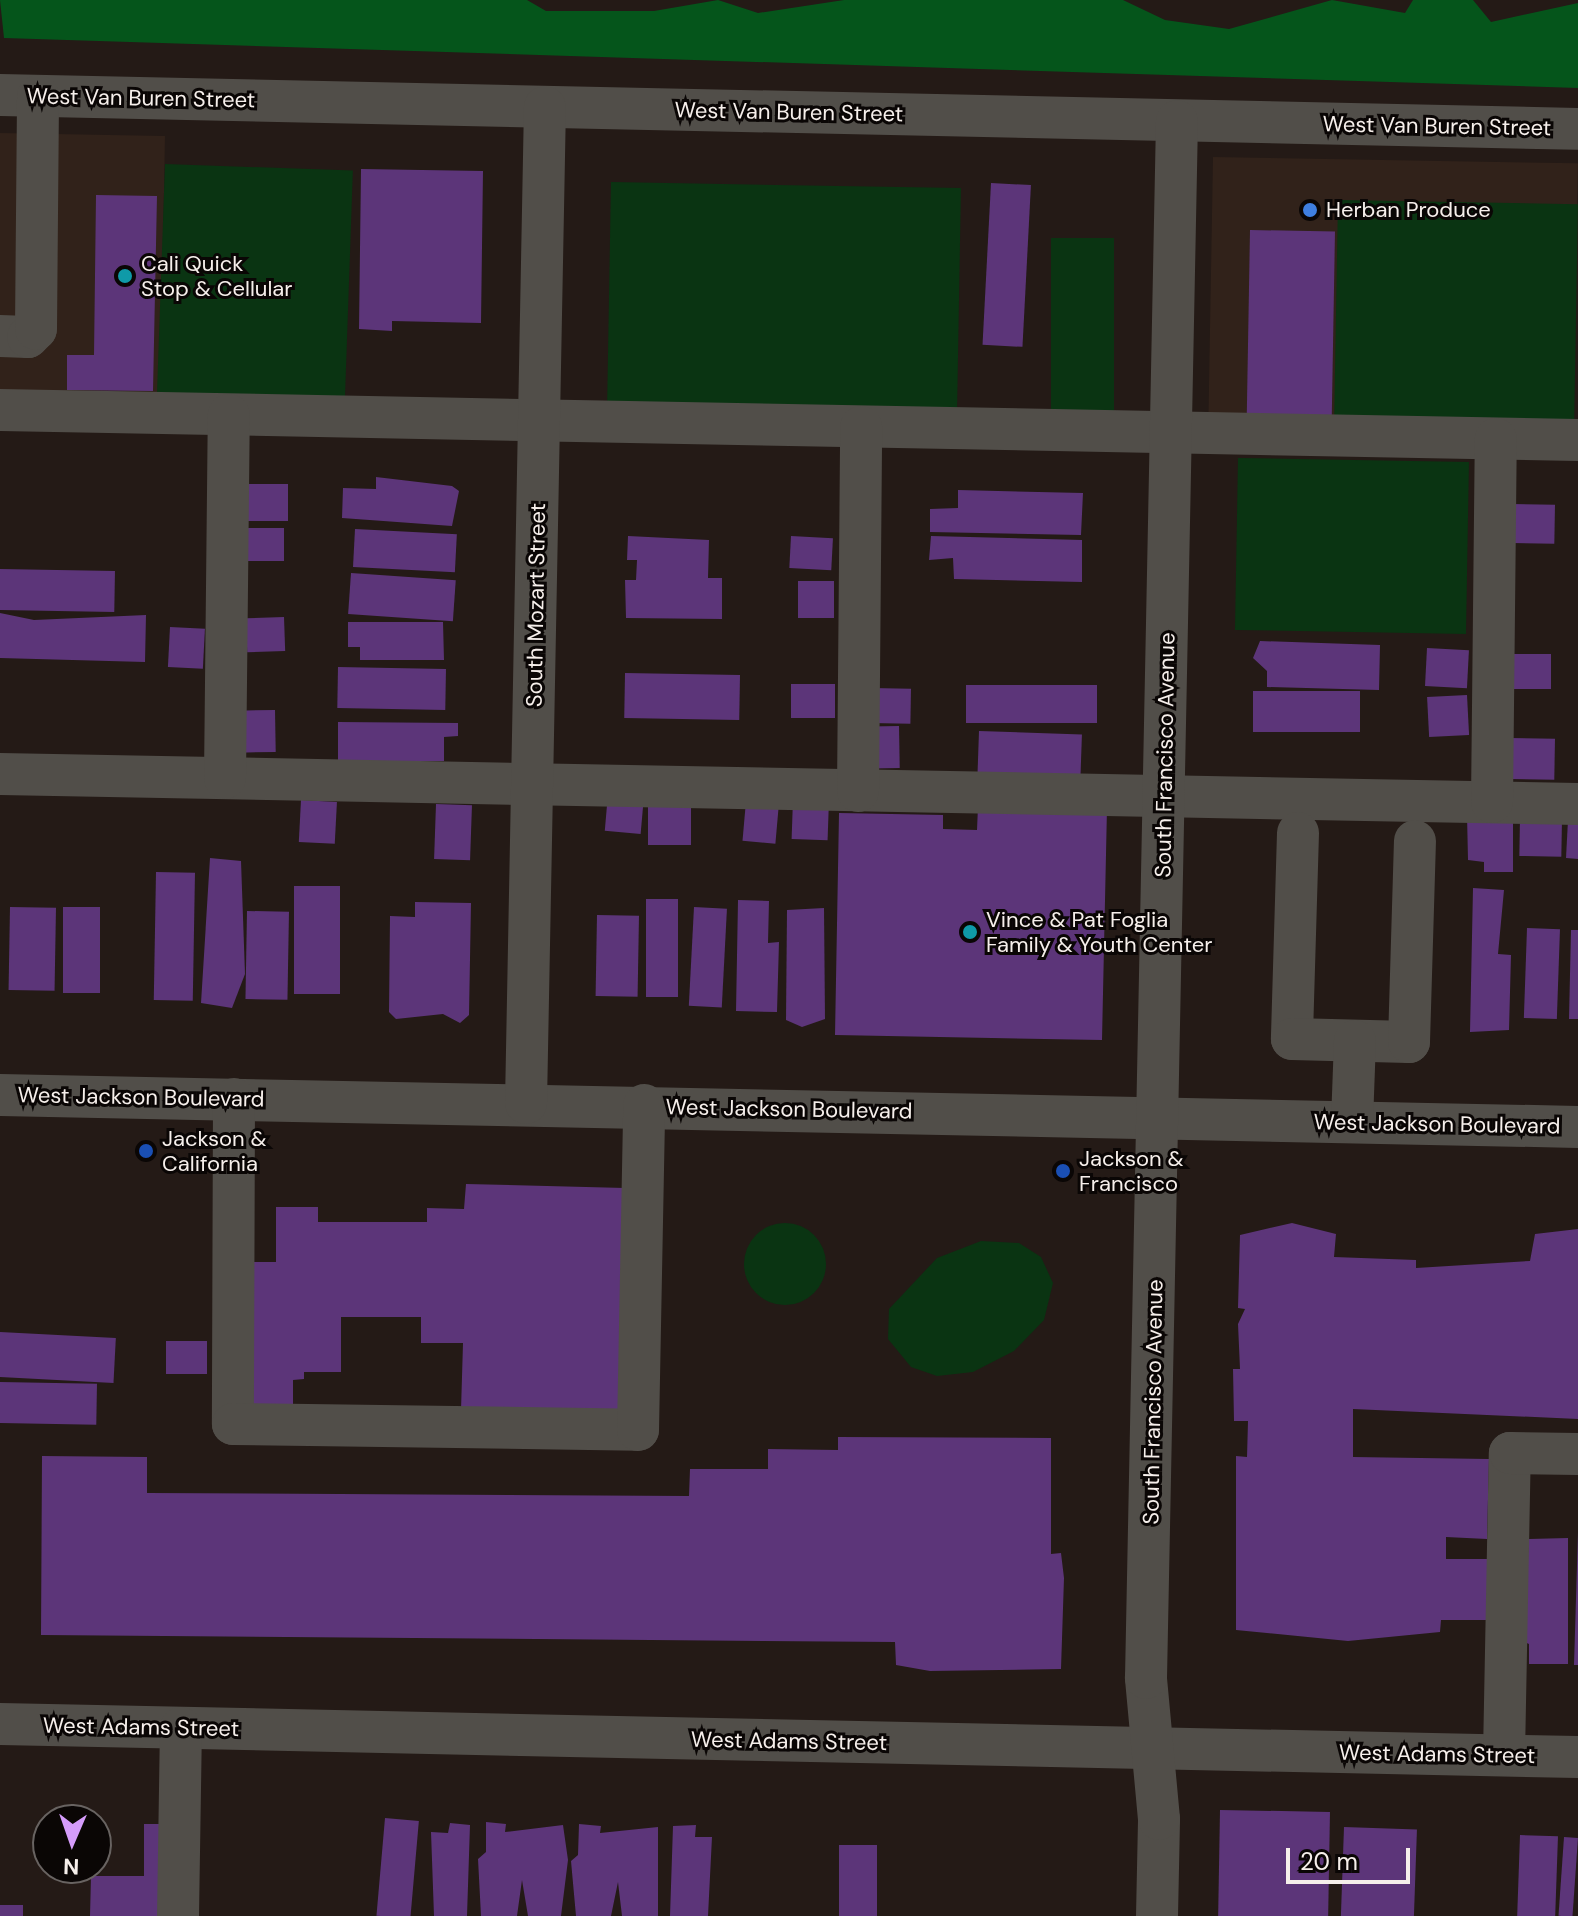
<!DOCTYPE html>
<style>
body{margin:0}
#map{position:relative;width:1578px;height:1916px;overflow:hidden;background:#241a16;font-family:"DM Sans",sans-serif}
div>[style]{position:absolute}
.built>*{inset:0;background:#31221a;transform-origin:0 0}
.green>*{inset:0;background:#0a3412;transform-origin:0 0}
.round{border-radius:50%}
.forest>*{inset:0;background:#05551b}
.building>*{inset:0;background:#5c3579;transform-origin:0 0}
.minor>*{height:42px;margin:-21px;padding:0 21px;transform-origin:21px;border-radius:21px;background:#514e49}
.dots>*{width:22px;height:22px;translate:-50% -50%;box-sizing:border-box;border:4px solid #0a0605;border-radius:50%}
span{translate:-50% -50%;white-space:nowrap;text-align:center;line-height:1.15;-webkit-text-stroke:6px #0a0605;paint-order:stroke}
.street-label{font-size:22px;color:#f6efeb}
.poi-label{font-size:22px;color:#f6efeb}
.left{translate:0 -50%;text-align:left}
.north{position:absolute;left:32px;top:1804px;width:80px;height:80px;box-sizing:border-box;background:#0a0605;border:2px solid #686361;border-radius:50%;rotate:182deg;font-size:22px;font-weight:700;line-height:32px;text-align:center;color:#f6efeb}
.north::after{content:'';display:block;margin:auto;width:28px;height:36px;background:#d59cfb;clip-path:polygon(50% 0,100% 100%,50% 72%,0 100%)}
.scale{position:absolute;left:1286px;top:1848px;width:124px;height:36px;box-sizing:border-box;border:4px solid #f6efeb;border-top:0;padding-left:10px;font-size:24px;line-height:28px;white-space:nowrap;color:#f6efeb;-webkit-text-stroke:6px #0a0605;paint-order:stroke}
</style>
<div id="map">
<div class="built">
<i style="left:0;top:133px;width:165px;height:277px;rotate:1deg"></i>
<i style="left:1213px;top:157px;width:365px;height:277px;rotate:1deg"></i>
</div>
<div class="green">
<i style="left:165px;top:164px;width:188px;height:235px;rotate:2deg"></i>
<i style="left:611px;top:182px;width:350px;height:226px;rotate:1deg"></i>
<i style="left:1338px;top:200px;width:240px;height:222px;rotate:1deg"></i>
<i style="left:1051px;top:238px;width:63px;height:180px"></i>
<i style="left:1238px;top:458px;width:231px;height:172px;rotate:1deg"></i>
<i class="round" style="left:744px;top:1223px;width:82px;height:82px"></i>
<i style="clip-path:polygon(981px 1241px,1019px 1243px,1041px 1257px,1053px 1283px,1044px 1320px,1014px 1351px,973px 1372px,937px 1376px,911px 1367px,888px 1339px,889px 1309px,937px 1258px)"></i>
</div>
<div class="forest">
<i style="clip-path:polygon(0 0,527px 0,546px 11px,654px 11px,718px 0,758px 13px,844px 0,1123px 0,1165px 20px,1229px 29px,1332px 0,1405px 13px,1413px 0,1473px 0,1491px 22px,1578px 3px,1578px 88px,4px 38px)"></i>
</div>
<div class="building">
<i style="clip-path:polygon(361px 169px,483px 171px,481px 323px,392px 321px,392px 331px,359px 329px)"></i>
<i style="left:991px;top:183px;width:40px;height:162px;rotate:3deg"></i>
<i style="clip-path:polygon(96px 195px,157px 196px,153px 391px,67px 390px,67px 355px,94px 355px)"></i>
<i style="left:1250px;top:230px;width:85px;height:187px;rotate:1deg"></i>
<i style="clip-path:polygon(376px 477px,452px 486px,459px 491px,452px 526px,342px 518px,343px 488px,376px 489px)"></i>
<i style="left:246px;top:484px;width:42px;height:37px"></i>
<i style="clip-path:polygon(958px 490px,1083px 493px,1081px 535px,930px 532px,930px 509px,958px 508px)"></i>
<i style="left:1512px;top:504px;width:43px;height:39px;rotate:1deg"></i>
<i style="left:246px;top:528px;width:38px;height:33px"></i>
<i style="left:355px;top:529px;width:102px;height:38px;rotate:3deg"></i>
<i style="clip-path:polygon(628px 536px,709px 540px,708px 578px,722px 578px,722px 619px,626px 618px,625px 580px,636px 580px,637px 560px,627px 560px)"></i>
<i style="left:791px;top:536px;width:42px;height:32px;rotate:3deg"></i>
<i style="clip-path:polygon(931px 536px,1082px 540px,1082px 582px,954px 579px,953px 558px,929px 560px)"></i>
<i style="left:0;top:569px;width:115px;height:41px;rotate:1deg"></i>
<i style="left:351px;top:573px;width:105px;height:41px;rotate:4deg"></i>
<i style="left:798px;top:581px;width:36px;height:37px"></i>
<i style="clip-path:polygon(0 613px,34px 620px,146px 615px,145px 662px,0 658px)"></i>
<i style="left:284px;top:617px;width:34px;height:38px;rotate:88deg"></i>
<i style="clip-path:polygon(348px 622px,443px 622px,444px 660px,360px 660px,360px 647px,348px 647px)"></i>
<i style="left:170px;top:627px;width:35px;height:40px;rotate:3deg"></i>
<i style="clip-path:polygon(1260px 641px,1380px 645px,1379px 690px,1267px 687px,1267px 671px,1253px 658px)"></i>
<i style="left:1427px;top:648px;width:42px;height:38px;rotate:3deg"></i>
<i style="left:1511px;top:654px;width:40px;height:35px"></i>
<i style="left:338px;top:667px;width:108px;height:41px;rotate:1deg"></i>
<i style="left:740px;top:675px;width:45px;height:115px;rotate:91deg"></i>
<i style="left:791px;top:684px;width:44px;height:34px"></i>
<i style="left:966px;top:685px;width:131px;height:38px"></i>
<i style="left:871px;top:688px;width:40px;height:35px;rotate:1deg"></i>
<i style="left:1253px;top:691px;width:107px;height:41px"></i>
<i style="left:1467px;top:695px;width:40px;height:40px;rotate:87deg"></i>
<i style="left:275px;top:710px;width:42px;height:38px;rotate:89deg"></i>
<i style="clip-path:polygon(338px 722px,458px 723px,458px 736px,444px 737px,444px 761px,338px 761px)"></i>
<i style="left:899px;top:726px;width:42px;height:29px;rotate:89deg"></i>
<i style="left:979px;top:731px;width:103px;height:43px;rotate:2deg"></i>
<i style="left:1510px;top:738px;width:45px;height:41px;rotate:1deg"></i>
<i style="left:608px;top:794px;width:36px;height:37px;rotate:5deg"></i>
<i style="left:793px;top:799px;width:36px;height:40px;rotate:2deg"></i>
<i style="left:301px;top:800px;width:36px;height:42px;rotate:3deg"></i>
<i style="left:746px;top:801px;width:33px;height:40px;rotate:5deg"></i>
<i style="left:648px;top:802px;width:43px;height:43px"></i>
<i style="left:436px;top:804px;width:36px;height:55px;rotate:2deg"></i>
<i style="clip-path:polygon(978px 806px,1107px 808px,1102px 1040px,835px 1035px,839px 813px,943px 815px,943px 829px,977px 830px)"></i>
<i style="clip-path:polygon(1467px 815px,1513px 815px,1513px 872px,1484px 872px,1484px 862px,1468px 860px)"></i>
<i style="left:1520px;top:818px;width:42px;height:38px;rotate:1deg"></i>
<i style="clip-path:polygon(1568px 820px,1578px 821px,1578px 859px,1566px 858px)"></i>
<i style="clip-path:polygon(210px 858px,241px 861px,245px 974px,232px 1008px,201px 1003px)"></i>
<i style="left:156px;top:872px;width:39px;height:128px;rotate:1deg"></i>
<i style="left:294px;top:886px;width:46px;height:108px"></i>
<i style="clip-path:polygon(1473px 888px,1504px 890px,1498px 954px,1511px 955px,1509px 1030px,1470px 1032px)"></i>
<i style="left:646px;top:899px;width:32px;height:98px"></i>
<i style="clip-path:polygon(738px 900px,769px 901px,768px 943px,779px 942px,777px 1012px,736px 1011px)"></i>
<i style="clip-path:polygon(415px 902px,471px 903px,469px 1015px,460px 1023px,443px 1014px,396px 1019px,389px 1012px,390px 916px,415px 917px)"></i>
<i style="left:10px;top:907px;width:46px;height:83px;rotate:1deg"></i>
<i style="left:63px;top:907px;width:37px;height:86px"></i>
<i style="left:694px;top:907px;width:33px;height:99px;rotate:3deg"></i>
<i style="clip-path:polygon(824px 908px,825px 1019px,802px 1027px,786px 1020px,787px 910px)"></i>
<i style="left:247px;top:911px;width:42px;height:88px;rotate:1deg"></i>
<i style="left:597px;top:915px;width:42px;height:81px;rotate:1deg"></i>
<i style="left:1527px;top:928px;width:33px;height:90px;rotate:2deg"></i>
<i style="clip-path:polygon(1571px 930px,1578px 930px,1578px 1019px,1569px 1019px)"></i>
<i style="clip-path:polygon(466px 1184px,625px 1188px,621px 1413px,461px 1410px,463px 1343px,421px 1343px,421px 1317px,341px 1317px,341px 1372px,304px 1372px,304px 1379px,293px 1380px,293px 1404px,253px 1404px,254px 1262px,276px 1262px,276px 1207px,318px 1207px,318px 1222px,427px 1222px,427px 1208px,464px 1209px)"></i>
<i style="clip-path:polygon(1292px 1223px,1336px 1234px,1334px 1257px,1416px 1260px,1416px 1268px,1530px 1261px,1535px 1234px,1578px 1229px,1578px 1419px,1353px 1409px,1353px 1457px,1489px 1459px,1487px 1539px,1446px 1537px,1446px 1559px,1488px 1559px,1488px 1620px,1441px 1620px,1440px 1632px,1348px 1641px,1236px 1630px,1236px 1456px,1247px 1457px,1248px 1421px,1234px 1421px,1233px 1369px,1240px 1369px,1238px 1324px,1245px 1309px,1238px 1308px,1240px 1235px)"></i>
<i style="left:0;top:1332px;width:116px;height:45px;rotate:3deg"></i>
<i style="left:166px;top:1341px;width:41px;height:33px"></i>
<i style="left:0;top:1382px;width:97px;height:41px;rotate:1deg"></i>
<i style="clip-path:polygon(838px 1437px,1051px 1438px,1051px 1554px,1061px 1553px,1064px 1578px,1061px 1669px,930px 1671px,896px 1665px,895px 1642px,41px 1635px,42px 1456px,147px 1457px,147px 1493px,689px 1496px,690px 1469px,768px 1469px,768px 1449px,838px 1450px)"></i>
<i style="clip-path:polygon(1578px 1532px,1578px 1665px,1574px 1665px)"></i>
<i style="clip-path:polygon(1568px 1538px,1568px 1664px,1529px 1664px,1529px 1644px,1522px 1641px,1529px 1539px)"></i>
<i style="left:1220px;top:1810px;width:110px;height:106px;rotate:1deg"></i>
<i style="left:385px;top:1818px;width:34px;height:98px;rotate:5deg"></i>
<i style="clip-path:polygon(486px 1822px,506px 1824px,505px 1832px,563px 1825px,568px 1860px,561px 1916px,528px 1916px,522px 1880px,517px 1916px,481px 1916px,478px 1859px,486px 1852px)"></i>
<i style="clip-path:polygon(450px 1823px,470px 1825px,467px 1916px,434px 1916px,431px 1832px,448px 1833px)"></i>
<i style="clip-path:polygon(144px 1824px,161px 1824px,160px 1916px,90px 1916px,91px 1876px,144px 1876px)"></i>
<i style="clip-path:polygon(579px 1824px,601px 1826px,600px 1833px,658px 1827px,658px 1916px,622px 1916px,618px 1882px,611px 1916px,576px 1916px,571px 1861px,578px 1855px)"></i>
<i style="clip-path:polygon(696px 1825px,695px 1837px,712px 1837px,708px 1916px,670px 1916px,673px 1826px)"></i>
<i style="left:1344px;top:1827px;width:73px;height:89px;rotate:2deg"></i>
<i style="left:1520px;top:1835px;width:38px;height:81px;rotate:2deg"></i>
<i style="left:1564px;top:1837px;width:14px;height:79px;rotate:4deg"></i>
<i style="left:839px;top:1845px;width:38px;height:71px"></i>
<i style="left:0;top:1905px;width:23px;height:11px"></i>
</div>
<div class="minor">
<i style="left:0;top:95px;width:1578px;rotate:1.23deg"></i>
<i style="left:0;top:336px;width:28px;rotate:2deg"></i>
<i style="left:28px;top:337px;width:11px;rotate:-45deg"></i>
<i style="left:36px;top:329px;width:233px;rotate:-89.5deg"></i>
<i style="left:0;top:410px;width:1578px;rotate:1.09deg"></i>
<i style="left:0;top:774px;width:1578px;rotate:1.09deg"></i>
<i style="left:225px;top:778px;width:363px;rotate:-89.4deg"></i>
<i style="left:858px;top:791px;width:364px;rotate:-89.5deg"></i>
<i style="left:1492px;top:802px;width:363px;rotate:-89.4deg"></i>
<i style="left:1298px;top:833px;width:206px;rotate:91.7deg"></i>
<i style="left:1292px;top:1039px;width:117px;rotate:1.5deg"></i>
<i style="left:1409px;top:1042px;width:201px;rotate:-88.3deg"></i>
<i style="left:0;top:1095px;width:1578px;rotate:1.16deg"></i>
<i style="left:234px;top:1099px;width:325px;rotate:90.2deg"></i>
<i style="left:233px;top:1424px;width:405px;rotate:0.8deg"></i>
<i style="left:638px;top:1430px;width:325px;rotate:-88.9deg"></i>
<i style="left:526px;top:1103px;width:996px;rotate:-88.91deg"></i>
<i style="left:1352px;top:1122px;width:81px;rotate:-87.9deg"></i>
<i style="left:0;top:1724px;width:1578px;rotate:1.2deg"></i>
<i style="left:1504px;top:1755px;width:302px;rotate:-88.9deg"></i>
<i style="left:1510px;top:1453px;width:68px;rotate:0.8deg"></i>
<i style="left:178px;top:1916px;width:188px;rotate:-89.1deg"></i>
<i style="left:1157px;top:1916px;width:97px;rotate:-88.8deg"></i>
<i style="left:1159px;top:1819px;width:142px;rotate:-95.3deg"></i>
<i style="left:1146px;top:1678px;width:1557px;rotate:-88.86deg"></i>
</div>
<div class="dots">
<i style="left:1310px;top:210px;background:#3f7fe0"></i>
<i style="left:125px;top:276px;background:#0f9aa8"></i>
<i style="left:970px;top:932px;background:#0f9aa8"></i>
<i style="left:146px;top:1151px;background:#1a4fb4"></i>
<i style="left:1063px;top:1171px;background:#1a4fb4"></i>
</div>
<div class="street-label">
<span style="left:141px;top:98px;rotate:1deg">West Van Buren Street</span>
<span style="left:789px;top:112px;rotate:1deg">West Van Buren Street</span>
<span style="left:1437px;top:126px;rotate:1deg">West Van Buren Street</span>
<span style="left:536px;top:605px;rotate:-89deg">South Mozart Street</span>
<span style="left:1165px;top:755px;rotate:-89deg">South Francisco Avenue</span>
<span style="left:141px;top:1097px;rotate:1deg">West Jackson Boulevard</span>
<span style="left:789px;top:1109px;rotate:1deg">West Jackson Boulevard</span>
<span style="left:1437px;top:1124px;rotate:1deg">West Jackson Boulevard</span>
<span style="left:1153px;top:1402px;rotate:-89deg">South Francisco Avenue</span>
<span style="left:141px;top:1727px;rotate:1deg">West Adams Street</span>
<span style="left:789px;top:1741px;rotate:1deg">West Adams Street</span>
<span style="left:1437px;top:1754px;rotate:1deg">West Adams Street</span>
</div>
<div class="poi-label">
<span class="left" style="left:1326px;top:210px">Herban Produce</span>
<span class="left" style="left:141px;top:276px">Cali Quick<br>Stop &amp; Cellular</span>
<span class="left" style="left:986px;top:932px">Vince &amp; Pat Foglia<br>Family &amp; Youth Center</span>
<span class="left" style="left:162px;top:1151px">Jackson &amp;<br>California</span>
<span class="left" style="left:1079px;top:1171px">Jackson &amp;<br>Francisco</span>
</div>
<div class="north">N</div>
<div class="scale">20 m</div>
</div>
